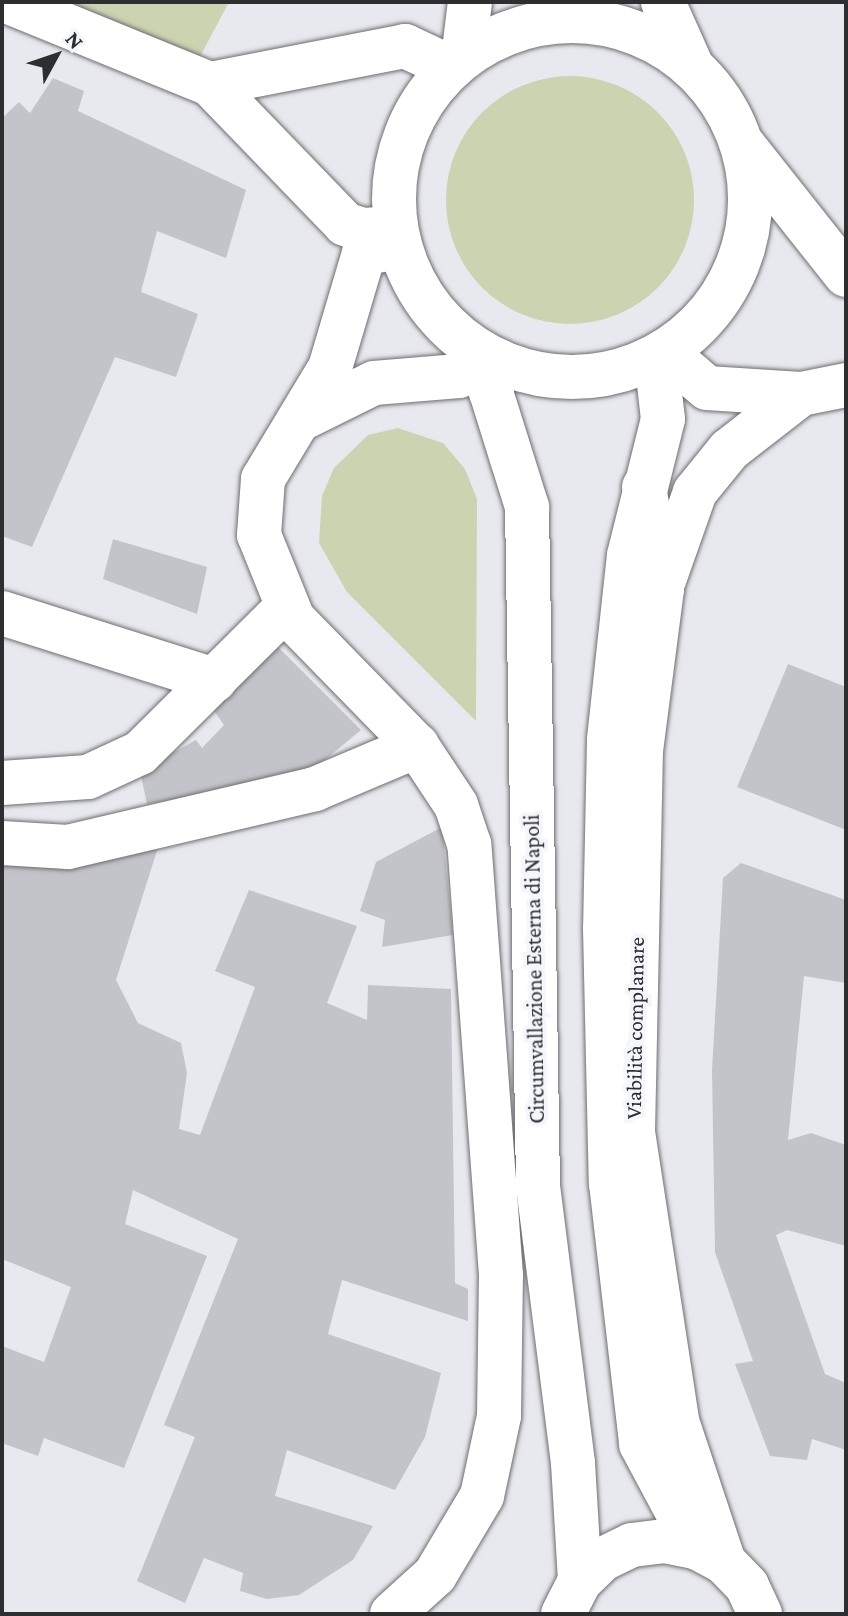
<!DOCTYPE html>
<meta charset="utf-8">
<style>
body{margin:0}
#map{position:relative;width:848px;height:1616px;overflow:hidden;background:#e8e9ee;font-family:"Crimson Pro",serif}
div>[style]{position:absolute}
.green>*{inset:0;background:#cbd3b0}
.round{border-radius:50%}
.building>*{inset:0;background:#c3c4c9}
.roads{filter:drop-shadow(0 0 2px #6d6d72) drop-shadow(0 0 2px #6d6d72)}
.minor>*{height:44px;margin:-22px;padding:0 22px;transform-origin:22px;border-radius:22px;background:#fff}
.major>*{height:44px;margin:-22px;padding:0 22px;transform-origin:22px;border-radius:22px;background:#fff}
.highway>*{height:44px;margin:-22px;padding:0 22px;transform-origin:22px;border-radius:22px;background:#fff}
.highway>.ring{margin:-22px;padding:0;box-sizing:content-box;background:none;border:44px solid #fff;border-radius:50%}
span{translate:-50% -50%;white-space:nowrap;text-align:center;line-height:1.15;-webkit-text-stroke:8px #f5f6fc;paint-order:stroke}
.street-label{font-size:22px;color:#2d2e30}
.frame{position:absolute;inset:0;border:4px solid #2d2e30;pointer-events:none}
.north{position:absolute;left:16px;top:16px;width:80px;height:80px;-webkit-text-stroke:6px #f5f6fc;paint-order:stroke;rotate:50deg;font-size:22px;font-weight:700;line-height:32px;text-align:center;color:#2d2e30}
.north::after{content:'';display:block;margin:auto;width:28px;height:36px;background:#2d2e30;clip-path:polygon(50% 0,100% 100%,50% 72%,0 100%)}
</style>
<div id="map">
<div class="green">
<i style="clip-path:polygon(38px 2px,229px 2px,194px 68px)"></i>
<i class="round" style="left:446px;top:76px;width:248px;height:248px"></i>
<i style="clip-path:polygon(398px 428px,443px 443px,465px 469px,477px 499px,476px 721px,347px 592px,319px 543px,322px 496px,334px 468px,368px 435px)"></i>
</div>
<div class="building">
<i style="clip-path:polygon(53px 78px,84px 91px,78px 111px,246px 190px,226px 258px,157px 231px,141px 292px,198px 314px,176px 377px,115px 357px,32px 547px,2px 536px,2px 118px,19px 102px,30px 113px)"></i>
<i style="clip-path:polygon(113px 539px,207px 567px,197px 614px,103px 579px)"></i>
<i style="clip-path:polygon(274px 643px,361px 730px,303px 778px,147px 804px,140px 771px,196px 740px,202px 748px,224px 725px,210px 705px)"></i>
<i style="clip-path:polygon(788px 664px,846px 687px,846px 830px,737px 787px)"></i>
<i style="clip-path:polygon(442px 827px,453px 935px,382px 947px,385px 920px,360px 911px,376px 862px)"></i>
<i style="clip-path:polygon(161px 838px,116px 980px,138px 1023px,181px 1043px,187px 1073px,179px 1129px,200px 1135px,255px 987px,215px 971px,249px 890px,357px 926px,327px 1003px,367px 1020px,368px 985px,451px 989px,455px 1283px,468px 1289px,468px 1321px,342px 1280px,328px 1334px,441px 1373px,425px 1437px,395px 1490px,287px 1450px,275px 1496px,373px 1526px,353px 1560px,299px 1595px,267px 1599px,240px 1591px,243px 1573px,204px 1558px,185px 1603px,137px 1581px,195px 1437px,164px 1425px,238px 1239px,133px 1190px,125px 1224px,207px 1256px,124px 1468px,44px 1438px,38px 1456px,2px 1443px,2px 1346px,44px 1362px,71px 1287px,2px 1259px,2px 862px)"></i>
<i style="clip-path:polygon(741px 863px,846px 900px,846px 983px,804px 976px,788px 1140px,811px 1133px,846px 1145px,846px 1246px,787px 1230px,776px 1235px,825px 1374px,846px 1383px,846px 1450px,812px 1439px,807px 1460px,770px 1456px,735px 1364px,753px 1361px,715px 1252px,712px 1070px,723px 878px)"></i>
</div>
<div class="roads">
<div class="minor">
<i style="left:743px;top:145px;width:166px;rotate:51.6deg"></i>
<i style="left:665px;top:352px;width:55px;rotate:40.6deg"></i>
<i style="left:707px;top:388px;width:94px;rotate:3.7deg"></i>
<i style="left:801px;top:394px;width:46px;rotate:-11.3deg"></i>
<i style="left:301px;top:419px;width:81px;rotate:-26.3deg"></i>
<i style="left:374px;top:383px;width:85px;rotate:-4.7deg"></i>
<i style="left:459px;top:376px;width:34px;rotate:-36deg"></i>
<i style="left:644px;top:487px;width:104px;rotate:80deg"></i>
<i style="left:662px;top:589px;width:162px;rotate:97.4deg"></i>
<i style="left:641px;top:750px;width:382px;rotate:91.2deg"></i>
<i style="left:633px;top:1132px;width:292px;rotate:81.3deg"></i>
<i style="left:677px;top:1421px;width:149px;rotate:71.6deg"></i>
<i style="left:664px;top:580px;width:93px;rotate:-70.6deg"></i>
<i style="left:695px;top:492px;width:54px;rotate:-51deg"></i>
<i style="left:729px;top:450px;width:91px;rotate:-37.9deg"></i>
<i style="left:2px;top:613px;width:223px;rotate:17.5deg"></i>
<i style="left:2px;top:783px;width:86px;rotate:-4deg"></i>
<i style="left:88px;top:777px;width:57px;rotate:-24.8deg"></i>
<i style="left:140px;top:753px;width:207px;rotate:-44.8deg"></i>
<i style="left:2px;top:843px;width:66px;rotate:3.5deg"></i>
<i style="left:68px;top:847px;width:254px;rotate:-13.2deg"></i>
<i style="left:315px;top:789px;width:111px;rotate:-22.9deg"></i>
<i style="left:392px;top:1614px;width:58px;rotate:-42.2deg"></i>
<i style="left:435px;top:1575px;width:92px;rotate:-59.3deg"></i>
<i style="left:482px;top:1496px;width:82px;rotate:-78deg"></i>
<i style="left:499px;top:1416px;width:141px;rotate:-89.2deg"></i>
<i style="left:501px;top:1275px;width:432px;rotate:-94.2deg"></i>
<i style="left:469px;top:844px;width:41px;rotate:-108.4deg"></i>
<i style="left:456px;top:805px;width:71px;rotate:-123.5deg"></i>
<i style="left:417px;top:746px;width:177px;rotate:-134.3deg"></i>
<i style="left:293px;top:619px;width:91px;rotate:-112deg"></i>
<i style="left:259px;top:535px;width:56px;rotate:-85.9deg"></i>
<i style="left:263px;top:479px;width:130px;rotate:-58.9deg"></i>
<i style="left:330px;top:368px;width:120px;rotate:-73.5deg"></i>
<i style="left:364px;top:253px;width:36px;rotate:-9deg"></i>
</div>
<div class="major">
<i style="left:9px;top:2px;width:217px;rotate:22.2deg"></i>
<i style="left:210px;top:84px;width:194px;rotate:46deg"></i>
<i style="left:345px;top:224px;width:18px;rotate:19deg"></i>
<i style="left:362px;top:230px;width:34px;rotate:-3deg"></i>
<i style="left:210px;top:84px;width:199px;rotate:-11deg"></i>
<i style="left:405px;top:46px;width:50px;rotate:25deg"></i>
</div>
<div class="highway">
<i style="left:663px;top:2px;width:69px;rotate:66deg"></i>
<i class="ring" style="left:394px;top:21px;width:312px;height:312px"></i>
<i style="left:463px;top:58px;width:56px;rotate:-82.9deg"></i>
<i style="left:656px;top:357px;width:62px;rotate:83.6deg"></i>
<i style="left:663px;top:419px;width:140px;rotate:104deg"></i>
<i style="left:629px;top:555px;width:186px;rotate:96.2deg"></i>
<i style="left:609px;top:740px;width:188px;rotate:91.2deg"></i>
<i style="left:605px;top:928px;width:255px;rotate:88.7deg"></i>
<i style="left:611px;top:1183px;width:263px;rotate:83.4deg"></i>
<i style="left:641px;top:1444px;width:117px;rotate:61.9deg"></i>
<i style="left:498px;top:361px;width:32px;rotate:103deg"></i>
<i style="left:491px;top:392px;width:121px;rotate:72.6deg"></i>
<i style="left:527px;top:507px;width:679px;rotate:89.07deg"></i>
<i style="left:538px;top:1186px;width:279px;rotate:82.8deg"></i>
<i style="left:573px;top:1463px;width:118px;rotate:86.6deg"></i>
<i style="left:563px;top:1614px;width:37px;rotate:-63deg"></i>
<i style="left:580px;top:1581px;width:32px;rotate:-44deg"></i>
<i style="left:603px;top:1559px;width:32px;rotate:-26deg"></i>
<i style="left:632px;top:1545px;width:32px;rotate:-7deg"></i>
<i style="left:664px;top:1541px;width:33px;rotate:11deg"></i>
<i style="left:696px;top:1547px;width:32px;rotate:28deg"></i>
<i style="left:724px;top:1562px;width:33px;rotate:46deg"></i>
<i style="left:747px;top:1586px;width:31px;rotate:65deg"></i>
</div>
</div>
<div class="street-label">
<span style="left:534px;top:969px;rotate:-91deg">Circumvallazione Esterna di Napoli</span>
<span style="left:635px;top:1028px;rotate:-89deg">Viabilità complanare</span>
</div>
<div class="frame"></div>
<div class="north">N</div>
</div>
